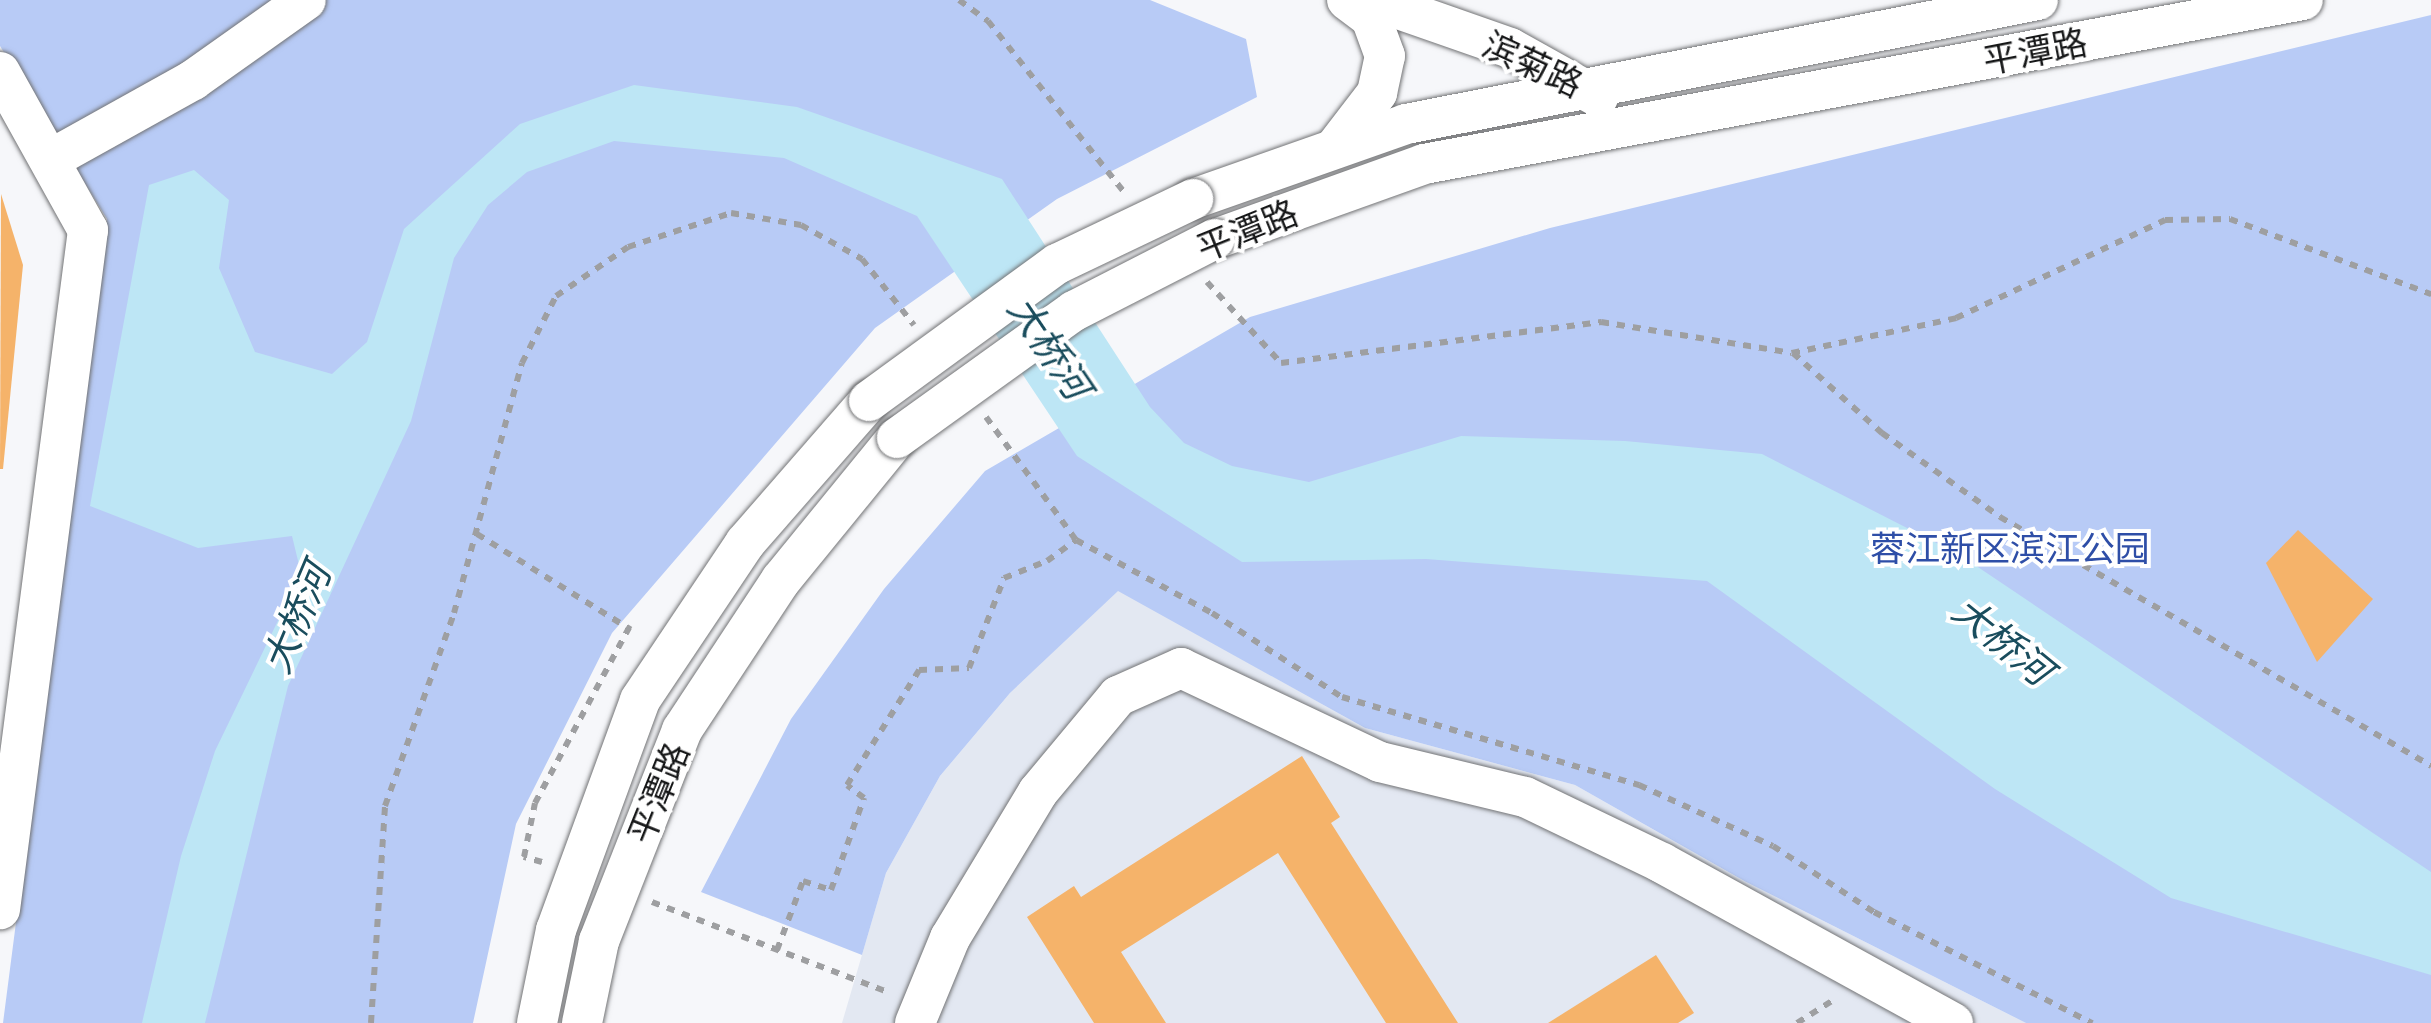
<!DOCTYPE html>
<meta charset="utf-8">
<style>
body{margin:0}
#map{position:relative;width:2431px;height:1023px;overflow:hidden;background:#f6f7fa;font-family:"Golos Text","Noto Sans SC",sans-serif}
div>[style]{position:absolute}
.built>*{inset:0;background:#e3e8f2}
.green>*{inset:0;background:#b8cbf6}
.water>*{inset:0;background:#bde6f5}
.building>*{inset:0;background:#f5b36a}
.path>*{height:6px;margin-top:-3px;transform-origin:0;background:repeating-linear-gradient(90deg,#9e9fa1 0 8px,transparent 0 16px)}
.roads{filter:drop-shadow(0 0 2px #727375) drop-shadow(0 0 2px #727375)}
.minor>*{height:40px;margin:-20px;padding:0 20px;transform-origin:20px;border-radius:20px;background:#fff}
.bridges{filter:drop-shadow(0 0 2px #727375) drop-shadow(0 0 2px #727375)}
.minor-bridge>*{height:40px;margin:-20px;padding:0 20px;transform-origin:20px;border-radius:20px;background:#fff}
span{translate:-50% -50%;white-space:nowrap;text-align:center;line-height:1.15;-webkit-text-stroke:8px #fff;paint-order:stroke}
.street-label{font-size:35px;color:#161718}
.park-label{font-size:35px;color:#2e4ea7}
.water-label{font-size:38px;color:#1a4d5d;font-style:italic}
</style>
<div id="map">
<div class="built">
<i style="clip-path:polygon(1118px 590px,1365px 728px,1575px 785px,1746px 882px,2026px 1023px,842px 1023px,886px 873px,940px 776px,1010px 693px)"></i>
</div>
<div class="green">
<i style="clip-path:polygon(0 0,1150px 0,1246px 39px,1257px 97px,1057px 199px,875px 328px,612px 633px,516px 824px,473px 1023px,3px 1023px,107px 219px,0 46px)"></i>
<i style="clip-path:polygon(2431px 15px,2431px 1023px,2026px 1023px,1746px 882px,1575px 785px,1365px 728px,1118px 591px,1010px 693px,940px 776px,886px 873px,862px 955px,701px 892px,791px 719px,884px 589px,985px 471px,1250px 317px,1550px 228px)"></i>
</div>
<div class="water">
<i style="clip-path:polygon(634px 85px,797px 107px,1002px 179px,1150px 407px,1184px 443px,1232px 466px,1309px 482px,1461px 436px,1625px 441px,1762px 454px,1960px 555px,2431px 872px,2431px 975px,2171px 898px,1995px 789px,1707px 581px,1426px 559px,1242px 562px,1077px 456px,917px 216px,784px 158px,614px 141px,527px 172px,488px 205px,454px 258px,411px 421px,288px 686px,205px 1023px,142px 1023px,181px 856px,215px 751px,301px 573px,292px 536px,198px 548px,90px 506px,149px 185px,194px 170px,229px 200px,219px 268px,255px 352px,332px 374px,367px 342px,404px 229px,520px 124px)"></i>
</div>
<div class="building">
<i style="clip-path:polygon(1px 194px,23px 265px,3px 469px,0 469px)"></i>
<i style="clip-path:polygon(2298px 530px,2373px 599px,2317px 662px,2266px 563px)"></i>
<i style="clip-path:polygon(1302px 756px,1340px 817px,1331px 823px,1458px 1023px,1386px 1023px,1278px 853px,1121px 952px,1166px 1023px,1094px 1023px,1027px 917px,1074px 886px,1081px 897px)"></i>
<i style="clip-path:polygon(1656px 955px,1694px 1013px,1678px 1023px,1548px 1023px)"></i>
</div>
<div class="path">
<i style="left:959px;top:0;width:36px;rotate:36deg"></i>
<i style="left:988px;top:21px;width:218px;rotate:51.5deg"></i>
<i style="left:1207px;top:282px;width:110px;rotate:47.6deg"></i>
<i style="left:1281px;top:363px;width:323px;rotate:-7.3deg"></i>
<i style="left:1601px;top:322px;width:193px;rotate:9.2deg"></i>
<i style="left:1792px;top:353px;width:168px;rotate:-12deg"></i>
<i style="left:1956px;top:318px;width:231px;rotate:-25.1deg"></i>
<i style="left:2165px;top:220px;width:65px;rotate:-0.9deg"></i>
<i style="left:2230px;top:219px;width:215px;rotate:20.5deg"></i>
<i style="left:1793px;top:353px;width:120px;rotate:42deg"></i>
<i style="left:1882px;top:433px;width:145px;rotate:35.4deg"></i>
<i style="left:2000px;top:517px;width:498px;rotate:30deg"></i>
<i style="left:986px;top:417px;width:152px;rotate:53.8deg"></i>
<i style="left:1076px;top:540px;width:154px;rotate:28.2deg"></i>
<i style="left:1212px;top:613px;width:155px;rotate:32.9deg"></i>
<i style="left:1342px;top:697px;width:310px;rotate:16.5deg"></i>
<i style="left:1639px;top:785px;width:147px;rotate:24.5deg"></i>
<i style="left:1773px;top:846px;width:121px;rotate:33.2deg"></i>
<i style="left:1874px;top:912px;width:245px;rotate:27deg"></i>
<i style="left:477px;top:534px;width:181px;rotate:31.9deg"></i>
<i style="left:542px;top:862px;width:19px;rotate:-164deg"></i>
<i style="left:524px;top:857px;width:55px;rotate:-78.5deg"></i>
<i style="left:535px;top:803px;width:199px;rotate:-61.8deg"></i>
<i style="left:652px;top:902px;width:253px;rotate:20.9deg"></i>
<i style="left:777px;top:950px;width:74px;rotate:-69.4deg"></i>
<i style="left:803px;top:881px;width:29px;rotate:18deg"></i>
<i style="left:831px;top:890px;width:98px;rotate:-70.3deg"></i>
<i style="left:864px;top:798px;width:21px;rotate:-143deg"></i>
<i style="left:847px;top:785px;width:136px;rotate:-57.9deg"></i>
<i style="left:919px;top:670px;width:50px;rotate:-2.3deg"></i>
<i style="left:969px;top:668px;width:97px;rotate:-68.7deg"></i>
<i style="left:1004px;top:578px;width:46px;rotate:-21.6deg"></i>
<i style="left:1047px;top:561px;width:36px;rotate:-36deg"></i>
<i style="left:371px;top:1023px;width:217px;rotate:-86.3deg"></i>
<i style="left:385px;top:806px;width:205px;rotate:-70.3deg"></i>
<i style="left:454px;top:613px;width:259px;rotate:-74.8deg"></i>
<i style="left:522px;top:363px;width:75px;rotate:-63.1deg"></i>
<i style="left:556px;top:296px;width:87px;rotate:-34.2deg"></i>
<i style="left:628px;top:247px;width:108px;rotate:-18.3deg"></i>
<i style="left:731px;top:213px;width:71px;rotate:9.7deg"></i>
<i style="left:801px;top:225px;width:70px;rotate:29.1deg"></i>
<i style="left:862px;top:259px;width:84px;rotate:51.8deg"></i>
<i style="left:1797px;top:1023px;width:45px;rotate:-32.3deg"></i>
</div>
<div class="roads">
<div class="minor">
<i style="left:1373px;top:0;width:145px;rotate:19.3deg"></i>
<i style="left:1510px;top:48px;width:101px;rotate:29.1deg"></i>
<i style="left:0;top:72px;width:181px;rotate:60.9deg"></i>
<i style="left:88px;top:230px;width:685px;rotate:97.38deg"></i>
<i style="left:1334px;top:149px;width:71px;rotate:-52.5deg"></i>
<i style="left:1377px;top:93px;width:38px;rotate:-78deg"></i>
<i style="left:1385px;top:56px;width:40px;rotate:-110.2deg"></i>
<i style="left:1371px;top:18px;width:30px;rotate:-143deg"></i>
<i style="left:53px;top:158px;width:160px;rotate:-29.1deg"></i>
<i style="left:193px;top:80px;width:138px;rotate:-35.3deg"></i>
<i style="left:1193px;top:199px;width:226px;rotate:-19.4deg"></i>
<i style="left:1406px;top:124px;width:644px;rotate:-11.1deg"></i>
<i style="left:1215px;top:239px;width:222px;rotate:-19.7deg"></i>
<i style="left:1424px;top:164px;width:894px;rotate:-10.57deg"></i>
<i style="left:537px;top:1023px;width:95px;rotate:-78.5deg"></i>
<i style="left:556px;top:930px;width:245px;rotate:-69.9deg"></i>
<i style="left:640px;top:700px;width:189px;rotate:-56.2deg"></i>
<i style="left:745px;top:543px;width:189px;rotate:-48.9deg"></i>
<i style="left:582px;top:1023px;width:84px;rotate:-78.3deg"></i>
<i style="left:599px;top:941px;width:227px;rotate:-68.5deg"></i>
<i style="left:682px;top:730px;width:180px;rotate:-56.6deg"></i>
<i style="left:781px;top:580px;width:183px;rotate:-50.8deg"></i>
<i style="left:915px;top:1023px;width:92px;rotate:-67.6deg"></i>
<i style="left:950px;top:938px;width:170px;rotate:-58.9deg"></i>
<i style="left:1038px;top:792px;width:125px;rotate:-50.2deg"></i>
<i style="left:1118px;top:696px;width:69px;rotate:-24deg"></i>
<i style="left:1181px;top:668px;width:220px;rotate:25.3deg"></i>
<i style="left:1380px;top:762px;width:149px;rotate:13.6deg"></i>
<i style="left:1525px;top:797px;width:152px;rotate:25.7deg"></i>
<i style="left:1662px;top:863px;width:332px;rotate:28.8deg"></i>
</div>
</div>
<div class="bridges">
<div class="minor-bridge">
<i style="left:869px;top:401px;width:233px;rotate:-36.1deg"></i>
<i style="left:1057px;top:264px;width:151px;rotate:-25.5deg"></i>
<i style="left:897px;top:438px;width:218px;rotate:-35.7deg"></i>
<i style="left:1074px;top:311px;width:158px;rotate:-27.1deg"></i>
</div>
</div>
<div class="street-label">
<span style="left:2035px;top:51px;rotate:-11deg">平潭路</span>
<span style="left:1533px;top:64px;rotate:25deg">滨菊路</span>
<span style="left:1247px;top:230px;rotate:-22deg">平潭路</span>
<span style="left:658px;top:793px;rotate:-68deg">平潭路</span>
</div>
<div class="park-label">
<span style="left:2010px;top:548px">蓉江新区滨江公园</span>
</div>
<div class="water-label">
<span style="left:1050px;top:347px;rotate:56deg">大桥河</span>
<span style="left:296px;top:618px;rotate:-67deg">大桥河</span>
<span style="left:2003px;top:640px;rotate:39deg">大桥河</span>
</div>
</div>
